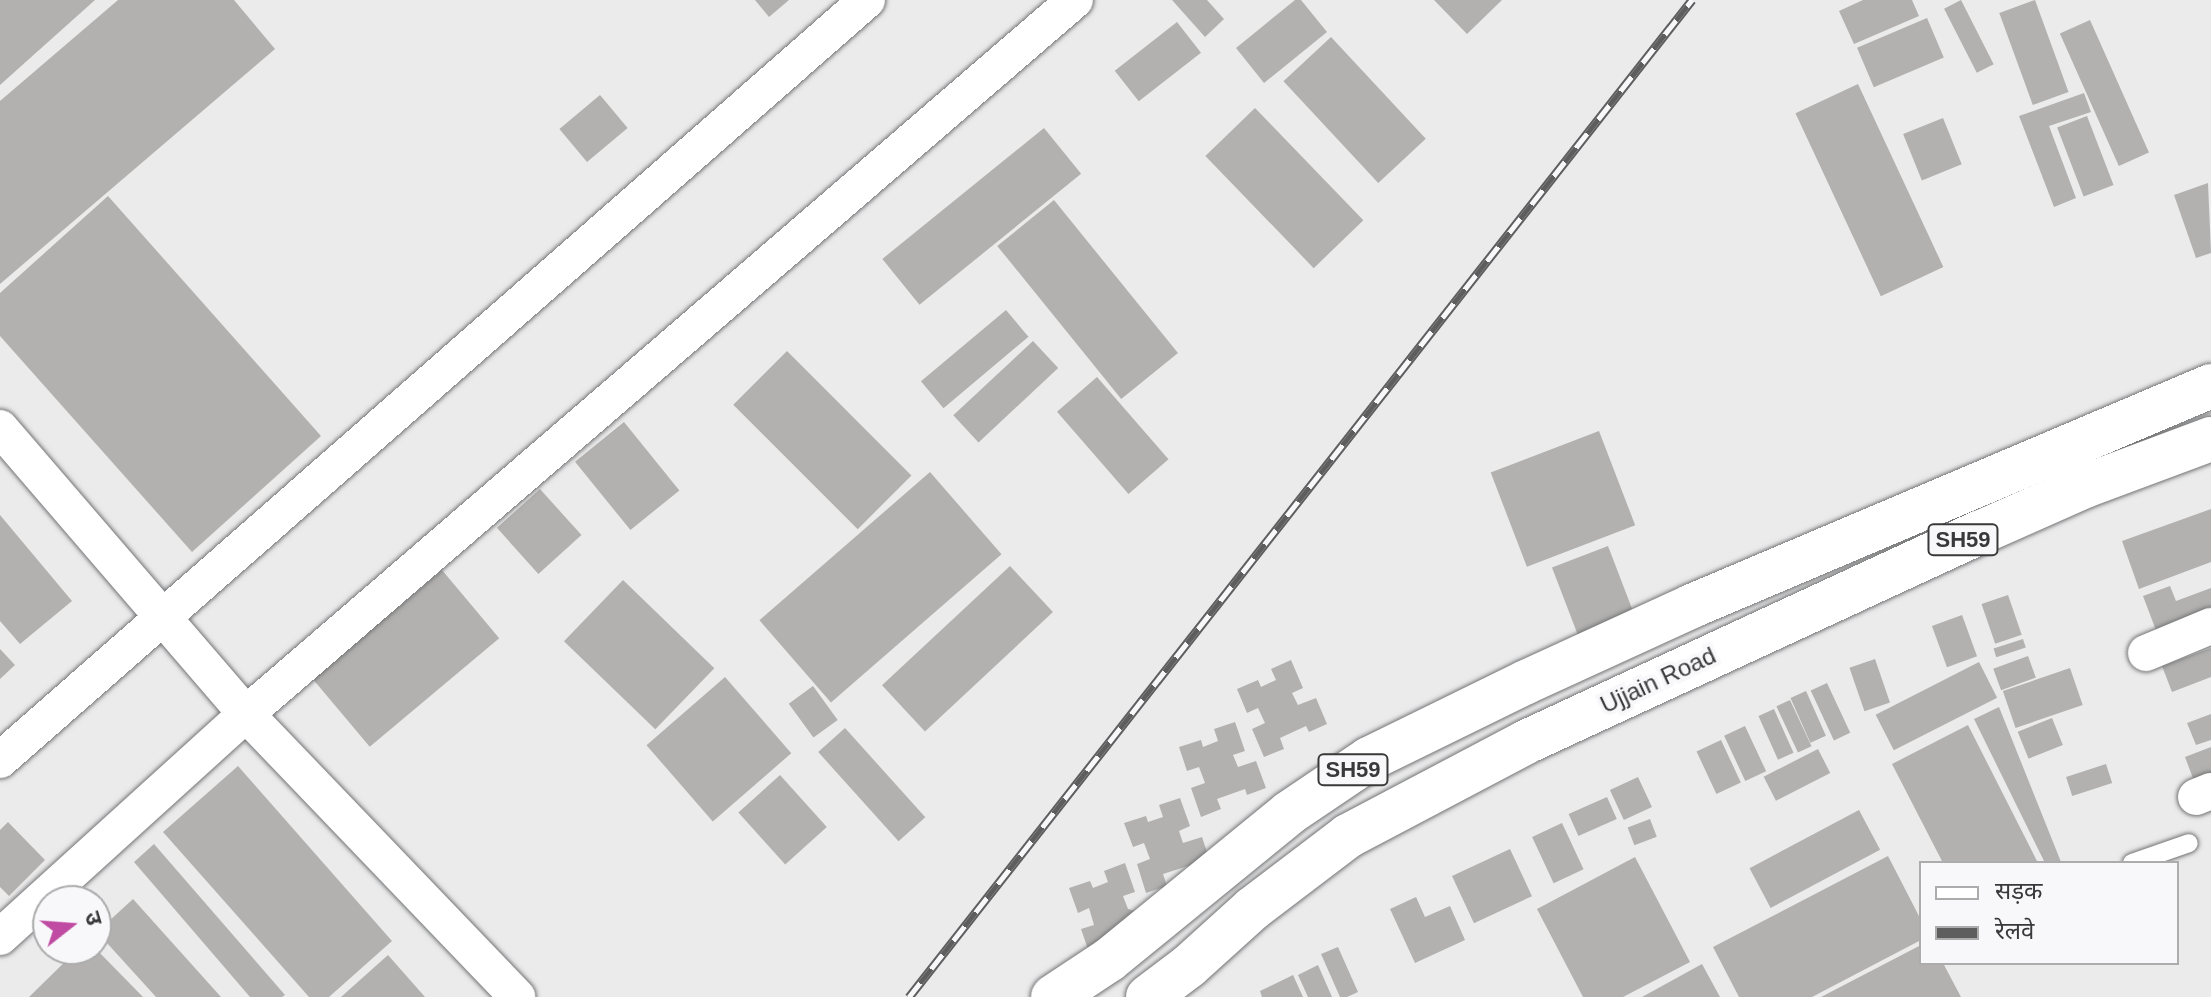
<!DOCTYPE html>
<meta charset="utf-8">
<style>
body{margin:0}
#map{position:relative;width:2211px;height:997px;overflow:hidden;background:#ebebec;font-family:Arial,"Noto Sans Devanagari",sans-serif}
div>[style]{position:absolute}
.building>*{inset:0;background:#b2b1b0;transform-origin:0 0}
.roads{filter:drop-shadow(0 0 2px #737475) drop-shadow(0 0 2px #737475)}
.service>*{height:18px;margin:-9px;padding:0 9px;transform-origin:9px;border-radius:9px;background:#fff}
.minor>*{height:36px;margin:-18px;padding:0 18px;transform-origin:18px;border-radius:18px;background:#fff}
.primary>*{height:44px;margin:-22px;padding:0 22px;transform-origin:22px;border-radius:22px;background:#fff}
.rail>*{height:9px;margin-top:-4.5px;transform-origin:0;background:repeating-linear-gradient(90deg,#f8f8fa 0 18px,#5e5e5f 0 36px);box-sizing:border-box;border-block:2px solid #5e5e5f}
span{translate:-50% -50%;white-space:nowrap;text-align:center;line-height:1.15;-webkit-text-stroke:8px #f8f8fa;paint-order:stroke}
.shield-label span{padding:2px 6px;background:#f8f8fa;border:2px solid;border-radius:6px;-webkit-text-stroke-width:0}
.shield-label{font-size:22px;color:#39393a;font-weight:700}
.street-label{font-size:24px;color:#39393a}
.legend{position:absolute;left:1919px;top:861px;width:260px;height:104px;box-sizing:border-box;background:#f8f8fa;border:2px solid #acacad;margin:0;padding:10px 14px;list-style:none;font-size:24px;color:#39393a}
.legend li{display:flex;align-items:center;gap:16px;height:40px}
.legend b{width:40px;border:2px solid #acacad}
.north{position:absolute;left:32px;top:885px;width:80px;height:80px;box-sizing:border-box;background:#f8f8fa;border:2px solid #acacad;border-radius:50%;rotate:73deg;font-size:22px;font-weight:700;line-height:32px;text-align:center;color:#39393a}
.north::after{content:'';display:block;margin:auto;width:28px;height:36px;background:#c04ba3;clip-path:polygon(50% 0,100% 100%,50% 72%,0 100%)}
</style>
<div id="map">
<div class="building">
<i style="clip-path:polygon(0 0,95px 0,0 85px)"></i>
<i style="clip-path:polygon(118px 0,234px 0,275px 49px,0 284px,0 101px)"></i>
<i style="clip-path:polygon(755px 0,789px 0,769px 17px)"></i>
<i style="clip-path:polygon(1172px 0,1207px 0,1224px 19px,1205px 37px)"></i>
<i style="clip-path:polygon(1295px 0,1301px 0,1327px 32px,1264px 83px,1236px 48px)"></i>
<i style="clip-path:polygon(1434px 0,1502px 0,1467px 34px)"></i>
<i style="clip-path:polygon(1863px 0,1912px 0,1919px 16px,1854px 44px,1839px 11px)"></i>
<i style="left:1961px;top:0;width:72px;height:19px;rotate:63deg"></i>
<i style="left:2035px;top:0;width:98px;height:38px;rotate:70deg"></i>
<i style="left:1927px;top:18px;width:43px;height:76px;rotate:67deg"></i>
<i style="left:2090px;top:20px;width:145px;height:33px;rotate:66deg"></i>
<i style="left:1177px;top:22px;width:39px;height:79px;rotate:52deg"></i>
<i style="left:1331px;top:37px;width:139px;height:65px;rotate:47deg"></i>
<i style="left:1858px;top:84px;width:202px;height:69px;rotate:65deg"></i>
<i style="clip-path:polygon(2084px 93px,2091px 112px,2049px 126px,2076px 198px,2054px 207px,2019px 116px)"></i>
<i style="left:600px;top:95px;width:43px;height:53px;rotate:50deg"></i>
<i style="left:1255px;top:108px;width:156px;height:69px;rotate:46deg"></i>
<i style="left:2087px;top:116px;width:74px;height:32px;rotate:69deg"></i>
<i style="left:1943px;top:118px;width:50px;height:43px;rotate:68deg"></i>
<i style="left:1044px;top:128px;width:59px;height:208px;rotate:51deg"></i>
<i style="clip-path:polygon(2208px 183px,2211px 253px,2196px 258px,2174px 195px)"></i>
<i style="clip-path:polygon(108px 196px,321px 436px,192px 552px,0 336px,0 293px)"></i>
<i style="left:1054px;top:200px;width:197px;height:73px;rotate:51deg"></i>
<i style="left:1006px;top:310px;width:35px;height:111px;rotate:50deg"></i>
<i style="left:1033px;top:341px;width:37px;height:109px;rotate:47deg"></i>
<i style="left:787px;top:351px;width:176px;height:76px;rotate:45deg"></i>
<i style="left:1097px;top:377px;width:109px;height:53px;rotate:49deg"></i>
<i style="left:624px;top:422px;width:88px;height:63px;rotate:51deg"></i>
<i style="left:1599px;top:431px;width:101px;height:116px;rotate:69deg"></i>
<i style="left:930px;top:472px;width:109px;height:226px;rotate:49deg"></i>
<i style="left:540px;top:489px;width:62px;height:58px;rotate:48deg"></i>
<i style="clip-path:polygon(2211px 509px,2211px 562px,2139px 589px,2122px 541px)"></i>
<i style="clip-path:polygon(0 515px,72px 601px,20px 644px,0 621px)"></i>
<i style="left:1608px;top:546px;width:72px;height:60px;rotate:69deg"></i>
<i style="left:1010px;top:566px;width:63px;height:175px;rotate:47deg"></i>
<i style="left:442px;top:570px;width:89px;height:169px;rotate:50deg"></i>
<i style="left:623px;top:580px;width:127px;height:85px;rotate:44deg"></i>
<i style="clip-path:polygon(2170px 586px,2176px 601px,2211px 588px,2211px 613px,2157px 633px,2143px 596px)"></i>
<i style="left:2008px;top:595px;width:42px;height:28px;rotate:71deg"></i>
<i style="left:1962px;top:615px;width:44px;height:32px;rotate:70deg"></i>
<i style="left:2023px;top:639px;width:9px;height:31px;rotate:72deg"></i>
<i style="clip-path:polygon(2211px 648px,2211px 677px,2172px 692px,2162px 666px)"></i>
<i style="clip-path:polygon(0 649px,15px 665px,0 679px)"></i>
<i style="left:2028px;top:656px;width:23px;height:37px;rotate:70deg"></i>
<i style="left:1875px;top:659px;width:46px;height:27px;rotate:71deg"></i>
<i style="clip-path:polygon(1291px 660px,1303px 688px,1292px 693px,1298px 705px,1316px 698px,1327px 724px,1309px 732px,1306px 726px,1280px 738px,1284px 749px,1264px 757px,1252px 729px,1265px 723px,1258px 708px,1247px 713px,1237px 689px,1258px 680px,1261px 687px,1276px 680px,1271px 669px)"></i>
<i style="left:1979px;top:662px;width:40px;height:116px;rotate:63deg"></i>
<i style="left:2070px;top:668px;width:39px;height:71px;rotate:71deg"></i>
<i style="left:725px;top:677px;width:101px;height:104px;rotate:49deg"></i>
<i style="left:1827px;top:683px;width:55px;height:18px;rotate:65deg"></i>
<i style="left:813px;top:686px;width:42px;height:30px;rotate:54deg"></i>
<i style="left:1806px;top:691px;width:49px;height:17px;rotate:66deg"></i>
<i style="left:1790px;top:700px;width:51px;height:15px;rotate:65deg"></i>
<i style="clip-path:polygon(1999px 707px,2061px 862px,2059px 863px,2045px 863px,1974px 719px)"></i>
<i style="left:1774px;top:709px;width:48px;height:17px;rotate:66deg"></i>
<i style="clip-path:polygon(2211px 714px,2211px 740px,2196px 745px,2187px 723px)"></i>
<i style="left:2052px;top:718px;width:29px;height:37px;rotate:68deg"></i>
<i style="clip-path:polygon(1235px 722px,1245px 751px,1233px 755px,1238px 767px,1256px 761px,1266px 788px,1247px 795px,1245px 789px,1217px 799px,1221px 809px,1201px 817px,1191px 788px,1205px 783px,1199px 767px,1187px 771px,1179px 747px,1201px 740px,1203px 747px,1218px 741px,1214px 729px)"></i>
<i style="clip-path:polygon(1968px 725px,2038px 863px,1943px 863px,1892px 764px)"></i>
<i style="left:1745px;top:726px;width:50px;height:23px;rotate:65deg"></i>
<i style="left:845px;top:728px;width:120px;height:36px;rotate:48deg"></i>
<i style="left:1721px;top:740px;width:47px;height:27px;rotate:65deg"></i>
<i style="clip-path:polygon(2211px 747px,2211px 784px,2197px 789px,2185px 757px)"></i>
<i style="left:1818px;top:749px;width:27px;height:61px;rotate:63deg"></i>
<i style="left:2106px;top:764px;width:20px;height:42px;rotate:72deg"></i>
<i style="clip-path:polygon(238px 766px,392px 941px,329px 997px,309px 997px,163px 832px)"></i>
<i style="left:780px;top:775px;width:70px;height:56px;rotate:48deg"></i>
<i style="left:1638px;top:777px;width:33px;height:31px;rotate:65deg"></i>
<i style="left:1607px;top:797px;width:24px;height:42px;rotate:66deg"></i>
<i style="clip-path:polygon(1180px 798px,1190px 826px,1179px 831px,1183px 843px,1202px 837px,1211px 864px,1191px 865px,1163px 874px,1167px 886px,1146px 893px,1137px 864px,1150px 859px,1144px 843px,1133px 847px,1124px 823px,1146px 816px,1148px 822px,1163px 817px,1159px 805px)"></i>
<i style="left:1859px;top:810px;width:45px;height:124px;rotate:62deg"></i>
<i style="left:1650px;top:819px;width:19px;height:24px;rotate:69deg"></i>
<i style="clip-path:polygon(8px 822px,45px 860px,9px 896px,0 887px,0 830px)"></i>
<i style="left:1562px;top:823px;width:51px;height:33px;rotate:65deg"></i>
<i style="clip-path:polygon(154px 844px,285px 995px,282px 997px,250px 997px,134px 862px)"></i>
<i style="left:1510px;top:849px;width:52px;height:64px;rotate:65deg"></i>
<i style="clip-path:polygon(1888px 856px,1921px 920px,1921px 940px,1812px 997px,1739px 997px,1713px 947px)"></i>
<i style="clip-path:polygon(1635px 857px,1690px 962px,1623px 997px,1583px 997px,1537px 909px)"></i>
<i style="clip-path:polygon(1125px 863px,1135px 892px,1123px 896px,1128px 909px,1135px 911px,1091px 958px,1081px 929px,1094px 925px,1089px 908px,1078px 913px,1069px 888px,1090px 881px,1093px 888px,1108px 882px,1104px 871px)"></i>
<i style="clip-path:polygon(1416px 897px,1425px 917px,1450px 906px,1465px 940px,1415px 963px,1390px 909px)"></i>
<i style="clip-path:polygon(133px 899px,221px 997px,156px 997px,97px 932px)"></i>
<i style="clip-path:polygon(1921px 945px,1921px 963px,1943px 963px,1961px 997px,1821px 997px)"></i>
<i style="clip-path:polygon(1338px 947px,1358px 992px,1347px 997px,1340px 997px,1321px 954px)"></i>
<i style="clip-path:polygon(78px 949px,96px 949px,143px 997px,29px 997px)"></i>
<i style="clip-path:polygon(388px 955px,425px 997px,341px 997px)"></i>
<i style="clip-path:polygon(1702px 964px,1720px 997px,1642px 997px)"></i>
<i style="clip-path:polygon(1318px 965px,1332px 997px,1308px 997px,1298px 975px)"></i>
<i style="clip-path:polygon(1293px 975px,1303px 997px,1262px 997px,1260px 991px)"></i>
</div>
<div class="roads">
<div class="service">
<i style="left:2132px;top:863px;width:60px;rotate:-19.3deg"></i>
</div>
<div class="minor">
<i style="left:0;top:428px;width:377px;rotate:49.3deg"></i>
<i style="left:246px;top:714px;width:392px;rotate:46.2deg"></i>
<i style="left:2146px;top:653px;width:70px;rotate:-22.6deg"></i>
<i style="left:0;top:760px;width:1153px;rotate:-41.24deg"></i>
<i style="left:2196px;top:797px;width:16px;rotate:-22deg"></i>
<i style="left:0;top:937px;width:332px;rotate:-42.2deg"></i>
<i style="left:246px;top:714px;width:1094px;rotate:-40.74deg"></i>
</div>
<div class="primary">
<i style="left:1053px;top:997px;width:67px;rotate:-33.5deg"></i>
<i style="left:1109px;top:960px;width:232px;rotate:-39.2deg"></i>
<i style="left:1289px;top:813px;width:97px;rotate:-34deg"></i>
<i style="left:1369px;top:759px;width:175px;rotate:-26.1deg"></i>
<i style="left:1526px;top:682px;width:183px;rotate:-24.6deg"></i>
<i style="left:1692px;top:606px;width:564px;rotate:-22.97deg"></i>
<i style="left:1148px;top:997px;width:51px;rotate:-37.1deg"></i>
<i style="left:1189px;top:966px;width:85px;rotate:-42.1deg"></i>
<i style="left:1252px;top:909px;width:121px;rotate:-37.2deg"></i>
<i style="left:1348px;top:836px;width:201px;rotate:-27.8deg"></i>
<i style="left:1526px;top:742px;width:499px;rotate:-24.8deg"></i>
<i style="left:1979px;top:533px;width:116px;rotate:-23.9deg"></i>
<i style="left:2085px;top:486px;width:134px;rotate:-20.5deg"></i>
</div>
</div>
<div class="rail">
<i style="left:909px;top:997px;width:1268px;rotate:-51.86deg"></i>
</div>
<div class="shield-label">
<span style="left:1963px;top:540px">SH59</span>
<span style="left:1353px;top:770px">SH59</span>
</div>
<div class="street-label">
<span style="left:1658px;top:680px;rotate:-25deg">Ujjain Road</span>
</div>
<ul class="legend">
<li><b style="height:10px;background:#fff"></b>सड़क</li>
<li><b style="height:10px;background:#5e5e5f"></b>रेलवे</li>
</ul>
<div class="north">उ</div>
</div>
